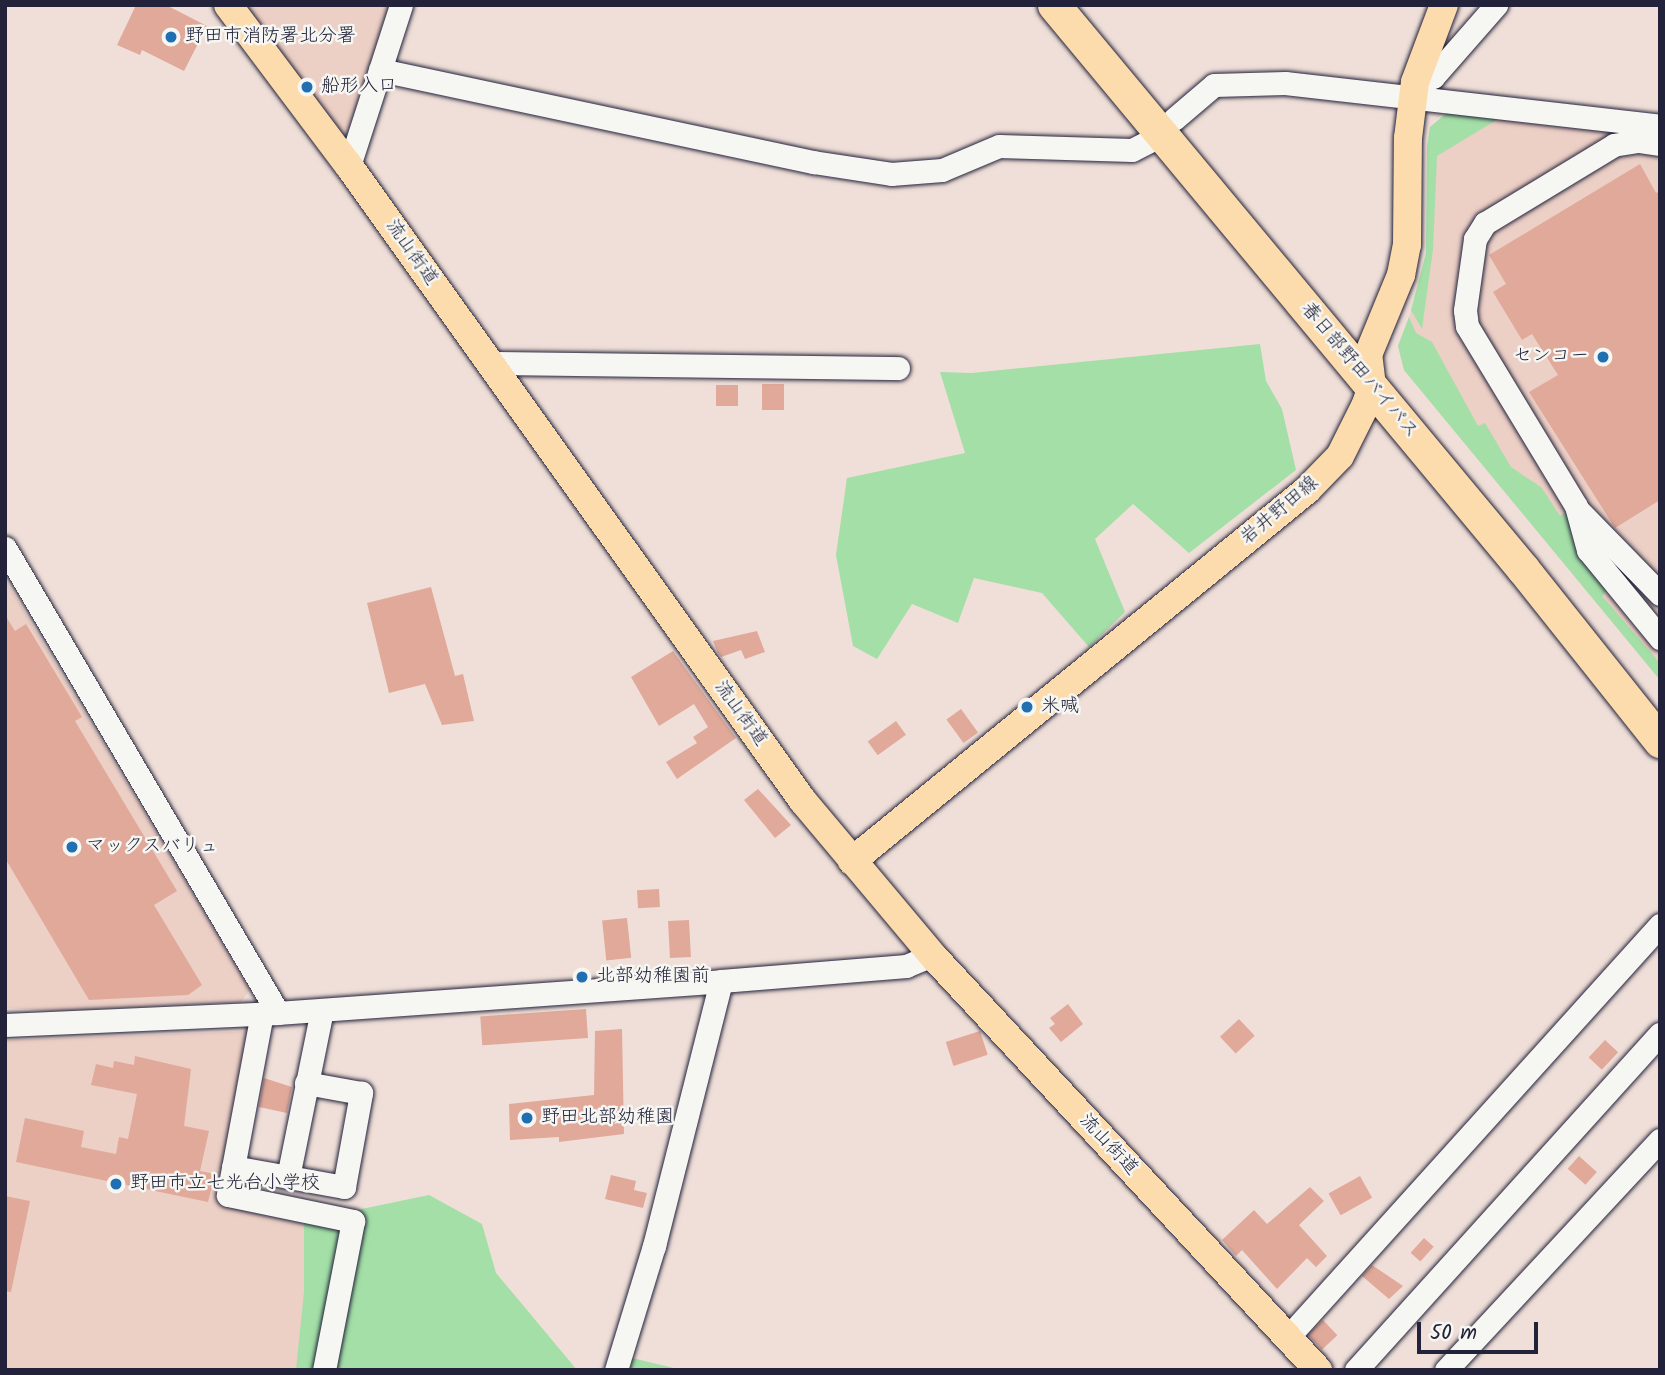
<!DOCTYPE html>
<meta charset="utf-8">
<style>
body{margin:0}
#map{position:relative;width:1665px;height:1375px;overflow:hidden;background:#f0dfd8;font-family:Kalam,"Klee One",sans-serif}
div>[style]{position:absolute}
.built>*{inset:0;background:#eccfc5}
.green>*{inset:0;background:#a3dfa6}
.building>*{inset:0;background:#e1a99a;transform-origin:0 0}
.roads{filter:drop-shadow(0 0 2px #22223b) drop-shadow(0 0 2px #22223b)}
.minor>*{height:23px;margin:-11.5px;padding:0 11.5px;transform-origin:11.5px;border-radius:11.5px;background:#f6f6f2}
.major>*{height:28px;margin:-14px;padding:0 14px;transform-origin:14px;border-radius:14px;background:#fcdcac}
.highway>*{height:33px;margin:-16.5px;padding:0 16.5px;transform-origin:16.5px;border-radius:16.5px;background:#fcdcac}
.dots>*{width:19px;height:19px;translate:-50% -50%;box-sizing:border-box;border:4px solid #f6f6f2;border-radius:50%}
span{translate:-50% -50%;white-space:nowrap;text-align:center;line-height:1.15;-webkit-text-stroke:5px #f6f6f2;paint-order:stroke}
.poi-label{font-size:19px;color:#22223b}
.left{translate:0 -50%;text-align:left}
.right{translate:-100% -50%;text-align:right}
.street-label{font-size:19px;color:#22223b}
.frame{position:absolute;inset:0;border:7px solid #22223b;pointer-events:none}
.scale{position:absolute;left:1417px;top:1322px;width:121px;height:32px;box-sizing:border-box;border:4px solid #22223b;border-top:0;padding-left:9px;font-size:21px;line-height:24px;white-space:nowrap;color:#22223b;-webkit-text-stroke:5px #f6f6f2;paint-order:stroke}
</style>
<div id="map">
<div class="built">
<i style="clip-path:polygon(243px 5px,393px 5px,345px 139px)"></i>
<i style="clip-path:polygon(1448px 112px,1660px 133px,1660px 680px,1404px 370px,1398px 346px,1419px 290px,1426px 253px,1430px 127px)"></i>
<i style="clip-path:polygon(5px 579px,250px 990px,241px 1002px,60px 1011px,5px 1008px)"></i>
<i style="clip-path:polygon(254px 1031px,221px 1201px,344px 1226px,320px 1370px,5px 1370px,5px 1040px)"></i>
</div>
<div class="green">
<i style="clip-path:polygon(1448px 112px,1503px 116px,1437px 156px,1433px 249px,1422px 329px,1411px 310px,1426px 253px,1427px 146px,1430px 127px)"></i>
<i style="clip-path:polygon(1409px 317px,1416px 333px,1432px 342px,1478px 426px,1485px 423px,1511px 467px,1542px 488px,1560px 516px,1567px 512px,1611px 586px,1602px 596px,1660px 663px,1660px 680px,1404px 370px,1398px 346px)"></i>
<i style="clip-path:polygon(1260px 344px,1266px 381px,1282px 409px,1296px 470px,1189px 553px,1133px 504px,1095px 539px,1125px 612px,1089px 647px,1042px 593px,974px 578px,958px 623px,912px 604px,877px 659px,853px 646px,836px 555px,847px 478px,965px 453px,940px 372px,972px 373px)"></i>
<i style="clip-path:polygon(429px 1195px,482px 1224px,496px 1273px,577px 1370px,296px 1370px,304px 1292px,304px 1221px)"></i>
<i style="clip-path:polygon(632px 1358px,682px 1370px,629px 1370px)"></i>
</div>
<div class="building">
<i style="clip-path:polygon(136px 5px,166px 5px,207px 26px,184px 71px,142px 50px,140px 55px,117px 45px)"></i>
<i style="clip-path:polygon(1640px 164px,1656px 193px,1660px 191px,1660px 500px,1615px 528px,1529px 392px,1558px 375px,1532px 334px,1522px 340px,1493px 292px,1506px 284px,1489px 255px)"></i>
<i style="left:762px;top:384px;width:22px;height:26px"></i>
<i style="left:738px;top:385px;width:21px;height:22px;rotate:90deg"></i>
<i style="clip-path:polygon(431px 587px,455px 676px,463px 674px,474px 721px,442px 725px,425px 684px,389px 693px,367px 603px)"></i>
<i style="clip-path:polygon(5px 615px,15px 631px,26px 624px,82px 717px,75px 721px,177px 891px,154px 905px,202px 985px,188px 995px,89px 1000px,5px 858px)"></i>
<i style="clip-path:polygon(757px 631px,765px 652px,745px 659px,741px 650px,721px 657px,718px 653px,713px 641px)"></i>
<i style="clip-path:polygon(673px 651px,736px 738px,677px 779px,666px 762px,697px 743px,693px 737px,708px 727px,694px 704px,659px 726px,631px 677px)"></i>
<i style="left:961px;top:709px;width:29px;height:18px;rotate:54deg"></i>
<i style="left:896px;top:721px;width:17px;height:35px;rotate:54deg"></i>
<i style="clip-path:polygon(758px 789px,791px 825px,775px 838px,744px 800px)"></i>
<i style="left:659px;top:889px;width:18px;height:22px;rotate:87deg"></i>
<i style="left:627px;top:918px;width:40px;height:25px;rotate:84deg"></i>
<i style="left:689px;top:920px;width:37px;height:21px;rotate:87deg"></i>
<i style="clip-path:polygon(1068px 1004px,1083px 1024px,1061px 1042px,1049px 1028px,1055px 1024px,1050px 1018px)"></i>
<i style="left:586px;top:1009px;width:29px;height:106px;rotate:86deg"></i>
<i style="left:1239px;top:1019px;width:23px;height:26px;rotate:47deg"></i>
<i style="clip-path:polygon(622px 1029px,624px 1134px,559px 1142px,559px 1137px,510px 1140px,509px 1104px,594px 1095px,595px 1031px)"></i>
<i style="left:980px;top:1031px;width:25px;height:36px;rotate:72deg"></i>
<i style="left:1605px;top:1040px;width:18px;height:24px;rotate:43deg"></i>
<i style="clip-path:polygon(135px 1056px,191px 1069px,184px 1126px,209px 1131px,200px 1171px,215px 1174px,208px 1202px,16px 1162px,25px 1118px,84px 1131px,81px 1147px,116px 1154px,119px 1137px,128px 1139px,137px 1094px,91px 1085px,96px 1064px,113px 1068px,114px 1061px,134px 1065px)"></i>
<i style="clip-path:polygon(264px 1078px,292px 1087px,287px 1113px,259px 1107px)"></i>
<i style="left:1579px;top:1156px;width:24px;height:17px;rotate:42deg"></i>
<i style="clip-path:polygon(611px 1175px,636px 1181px,634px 1190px,647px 1193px,643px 1208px,605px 1199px)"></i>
<i style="left:1360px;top:1176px;width:25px;height:36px;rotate:61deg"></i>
<i style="clip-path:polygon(1310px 1187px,1324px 1201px,1299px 1225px,1327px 1256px,1316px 1267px,1307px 1258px,1277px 1289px,1242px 1250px,1236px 1256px,1222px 1240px,1254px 1210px,1267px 1224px)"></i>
<i style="clip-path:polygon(5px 1196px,30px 1201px,11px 1292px,5px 1291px)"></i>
<i style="left:1424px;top:1238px;width:13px;height:20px;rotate:42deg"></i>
<i style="clip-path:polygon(1372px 1265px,1403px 1286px,1389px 1299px,1362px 1276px)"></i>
<i style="left:1323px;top:1320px;width:21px;height:21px;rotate:47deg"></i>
</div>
<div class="roads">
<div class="minor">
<i style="left:380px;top:70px;width:443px;rotate:12deg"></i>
<i style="left:813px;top:162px;width:79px;rotate:8.7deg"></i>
<i style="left:891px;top:174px;width:51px;rotate:-4.5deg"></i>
<i style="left:942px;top:170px;width:62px;rotate:-22.8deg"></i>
<i style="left:999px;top:146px;width:133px;rotate:1.7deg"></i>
<i style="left:1132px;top:150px;width:34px;rotate:-27deg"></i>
<i style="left:1415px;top:82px;width:19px;rotate:-16deg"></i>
<i style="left:1433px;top:77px;width:96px;rotate:-48.8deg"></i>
<i style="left:1174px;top:119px;width:52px;rotate:-40.4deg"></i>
<i style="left:1214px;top:85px;width:71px;rotate:-1.6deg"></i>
<i style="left:1285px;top:83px;width:377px;rotate:6.5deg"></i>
<i style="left:1660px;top:144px;width:22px;rotate:-172deg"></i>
<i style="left:1638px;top:141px;width:24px;rotate:171deg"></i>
<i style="left:1614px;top:145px;width:151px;rotate:148.8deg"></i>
<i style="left:1485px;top:223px;width:19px;rotate:122deg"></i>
<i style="left:1475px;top:239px;width:72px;rotate:98deg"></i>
<i style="left:1465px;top:310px;width:16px;rotate:83deg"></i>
<i style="left:1467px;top:326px;width:210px;rotate:58.8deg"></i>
<i style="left:1576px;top:506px;width:46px;rotate:74.7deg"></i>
<i style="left:1588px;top:550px;width:114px;rotate:50.7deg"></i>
<i style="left:349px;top:166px;width:169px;rotate:-72.1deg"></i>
<i style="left:489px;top:363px;width:409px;rotate:0.7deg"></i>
<i style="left:1579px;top:511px;width:116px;rotate:45.7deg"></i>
<i style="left:5px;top:548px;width:539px;rotate:59.58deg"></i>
<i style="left:262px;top:1013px;width:185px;rotate:100.6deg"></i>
<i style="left:228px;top:1195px;width:128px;rotate:11.7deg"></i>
<i style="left:353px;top:1221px;width:152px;rotate:101deg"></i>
<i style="left:5px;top:1025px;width:273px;rotate:-2.5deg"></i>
<i style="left:278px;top:1013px;width:444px;rotate:-4.1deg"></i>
<i style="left:721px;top:981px;width:186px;rotate:-4.6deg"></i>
<i style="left:906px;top:966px;width:28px;rotate:-23deg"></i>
<i style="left:233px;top:1167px;width:113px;rotate:10.2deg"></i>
<i style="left:344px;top:1187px;width:96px;rotate:-79.7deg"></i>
<i style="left:361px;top:1093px;width:56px;rotate:-169.7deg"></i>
<i style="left:288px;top:1177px;width:170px;rotate:-78.5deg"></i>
<i style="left:1288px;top:1337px;width:555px;rotate:-47.92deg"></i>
<i style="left:616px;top:1370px;width:130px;rotate:-73deg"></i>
<i style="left:654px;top:1246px;width:273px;rotate:-75.8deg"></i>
<i style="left:1356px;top:1370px;width:453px;rotate:-47.9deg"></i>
<i style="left:1446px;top:1370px;width:314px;rotate:-47.1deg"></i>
</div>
<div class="major">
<i style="left:228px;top:5px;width:201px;rotate:53.1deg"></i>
<i style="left:349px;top:166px;width:781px;rotate:54.44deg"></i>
<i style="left:803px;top:801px;width:201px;rotate:50deg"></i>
<i style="left:932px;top:955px;width:567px;rotate:47.07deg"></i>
<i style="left:852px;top:861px;width:587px;rotate:-39.19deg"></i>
<i style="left:1307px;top:490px;width:47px;rotate:-45.9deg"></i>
<i style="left:1340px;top:456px;width:58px;rotate:-63.4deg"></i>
<i style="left:1366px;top:404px;width:19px;rotate:-72deg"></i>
<i style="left:1372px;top:386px;width:31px;rotate:-97deg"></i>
<i style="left:1368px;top:355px;width:87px;rotate:-67.6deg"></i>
<i style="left:1401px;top:275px;width:31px;rotate:-79deg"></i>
<i style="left:1407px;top:245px;width:107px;rotate:-89.5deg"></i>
<i style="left:1408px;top:138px;width:56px;rotate:-82.9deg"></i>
<i style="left:1415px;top:82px;width:82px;rotate:-69.4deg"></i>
</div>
<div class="highway">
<i style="left:1054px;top:5px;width:734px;rotate:50.25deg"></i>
<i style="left:1523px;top:569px;width:220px;rotate:51.5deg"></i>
</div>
</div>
<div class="dots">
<i style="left:171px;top:37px;background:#1f6fb2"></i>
<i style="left:307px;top:87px;background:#1f6fb2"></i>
<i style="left:1603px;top:357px;background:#1f6fb2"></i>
<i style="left:1027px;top:707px;background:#1f6fb2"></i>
<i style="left:72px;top:847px;background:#1f6fb2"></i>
<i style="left:582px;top:977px;background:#1f6fb2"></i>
<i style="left:527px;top:1118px;background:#1f6fb2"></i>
<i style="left:116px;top:1184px;background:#1f6fb2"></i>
</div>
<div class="poi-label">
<span class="left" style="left:185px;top:37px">野田市消防署北分署</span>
<span class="left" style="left:321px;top:87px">船形入口</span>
<span class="right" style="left:1589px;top:357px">センコー</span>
<span class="left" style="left:1041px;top:707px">米喊</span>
<span class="left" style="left:86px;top:847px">マックスバリュ</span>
<span class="left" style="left:596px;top:977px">北部幼稚園前</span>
<span class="left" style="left:541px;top:1118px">野田北部幼稚園</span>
<span class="left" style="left:130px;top:1184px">野田市立七光台小学校</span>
</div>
<div class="street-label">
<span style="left:411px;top:253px;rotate:55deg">流山街道</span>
<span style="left:1359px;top:371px;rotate:50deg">春日部野田バイパス</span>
<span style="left:1280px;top:511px;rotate:-40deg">岩井野田線</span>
<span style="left:740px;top:714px;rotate:54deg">流山街道</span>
<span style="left:1108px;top:1145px;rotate:47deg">流山街道</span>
</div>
<div class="frame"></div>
<div class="scale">50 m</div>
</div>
